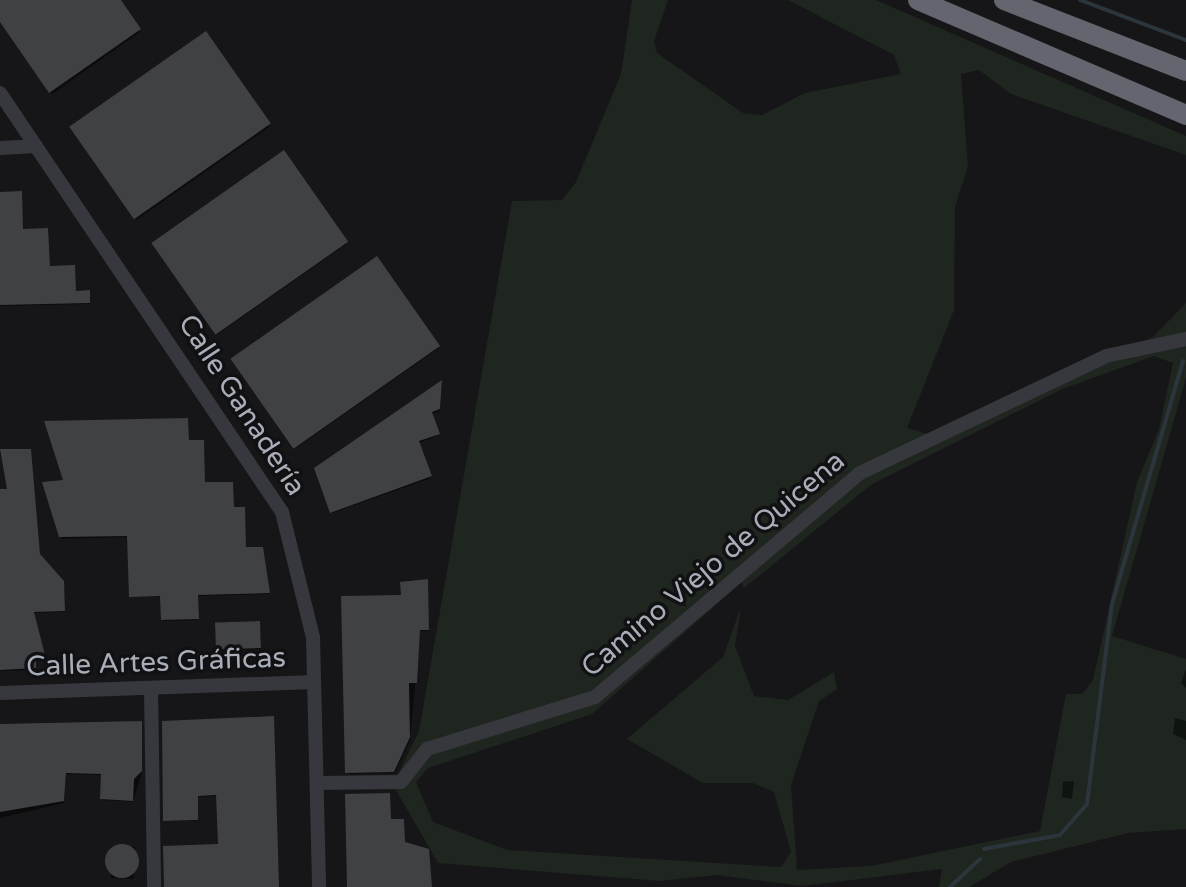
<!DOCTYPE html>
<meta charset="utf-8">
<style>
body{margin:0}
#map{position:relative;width:1186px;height:887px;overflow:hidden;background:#161618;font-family:"Varela Round",sans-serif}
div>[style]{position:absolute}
.green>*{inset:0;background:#1e261f}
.shadow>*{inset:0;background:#0007;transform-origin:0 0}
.stream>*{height:4px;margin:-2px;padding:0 2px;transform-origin:2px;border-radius:2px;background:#2c353c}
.building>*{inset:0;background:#404145;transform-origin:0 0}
.round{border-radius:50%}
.minor>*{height:14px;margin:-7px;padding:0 7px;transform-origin:7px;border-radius:7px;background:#37383d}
.highway>*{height:20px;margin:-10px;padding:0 10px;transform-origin:10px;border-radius:10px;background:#63666e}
span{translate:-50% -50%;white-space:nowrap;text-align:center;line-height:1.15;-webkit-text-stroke:7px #111113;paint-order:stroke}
.street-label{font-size:28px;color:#a8adb8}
</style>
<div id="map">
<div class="green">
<i style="clip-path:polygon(evenodd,632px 0,668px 0,654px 41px,657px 53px,743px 113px,762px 115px,805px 93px,901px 74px,894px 55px,788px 0,876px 0,1186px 136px,1186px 155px,1011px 94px,979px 70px,961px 74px,968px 166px,955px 207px,954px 310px,907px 428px,930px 435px,1153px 337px,1186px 303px,1186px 378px,1112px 636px,1186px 659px,1186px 829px,1128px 833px,1011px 862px,969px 887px,939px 887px,942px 869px,802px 886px,717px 875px,660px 881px,438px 863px,393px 785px,419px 731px,512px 201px,562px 200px,576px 182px,621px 74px,632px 0,1154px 356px,1173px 363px,1159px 429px,1137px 482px,1093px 680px,1082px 694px,1066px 694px,1040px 831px,871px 866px,797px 870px,791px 785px,819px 701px,837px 689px,834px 672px,788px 700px,754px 696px,735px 646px,741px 607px,723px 657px,627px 739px,703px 783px,753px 783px,774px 792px,791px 852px,781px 867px,507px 850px,433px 822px,416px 782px,428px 768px,592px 714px,742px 582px,744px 588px,872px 484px,1062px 389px,1154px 356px)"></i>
</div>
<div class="shadow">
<i style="clip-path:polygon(0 0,118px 0,140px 32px,52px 94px,0 19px)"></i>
<i style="left:205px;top:34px;width:113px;height:163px;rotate:55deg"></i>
<i style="left:283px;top:153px;width:111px;height:159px;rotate:55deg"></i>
<i style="clip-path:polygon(21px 193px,23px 231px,47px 230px,49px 268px,76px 293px,89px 294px,90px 304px,0 306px,0 194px)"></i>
<i style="left:376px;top:259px;width:109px;height:174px;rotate:55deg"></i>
<i style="clip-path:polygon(442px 383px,440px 411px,431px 414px,439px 435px,419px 443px,431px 478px,332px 513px,316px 468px)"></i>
<i style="clip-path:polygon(189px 442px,205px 484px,234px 509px,245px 549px,262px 551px,270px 594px,198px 596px,198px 620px,164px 621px,162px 597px,131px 596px,129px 537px,62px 539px,65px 482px)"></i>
<i style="clip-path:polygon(0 452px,31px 453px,40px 557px,64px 585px,65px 612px,34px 613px,45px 660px,36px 660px,36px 670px,0 671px,0 491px,9px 491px)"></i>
<i style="clip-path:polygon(427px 583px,428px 631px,420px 631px,410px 740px,395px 773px,348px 774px,403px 597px)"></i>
<i style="clip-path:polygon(260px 625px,261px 649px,219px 651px,218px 649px)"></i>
<i style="clip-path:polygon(1186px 669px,1186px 688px,1181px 683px)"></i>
<i style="clip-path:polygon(273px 718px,278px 887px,166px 887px,220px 846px,218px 796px,197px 797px,198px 821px,165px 821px)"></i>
<i style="clip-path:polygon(1175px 718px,1186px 721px,1186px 740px,1173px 734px)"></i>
<i style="clip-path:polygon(141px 725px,142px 773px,133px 802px,103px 800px,103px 775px,66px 774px,64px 803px,0 818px,0 727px)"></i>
<i style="clip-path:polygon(1074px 781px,1072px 799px,1062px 797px,1063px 782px)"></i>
<i style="left:112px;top:846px;width:23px;height:32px;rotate:2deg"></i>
</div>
<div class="stream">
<i style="left:1080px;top:0;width:113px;rotate:20.7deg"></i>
<i style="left:984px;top:849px;width:77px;rotate:-10.4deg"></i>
<i style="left:1060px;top:835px;width:41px;rotate:-48.9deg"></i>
<i style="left:1087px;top:804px;width:202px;rotate:-82.9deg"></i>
<i style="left:1112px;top:604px;width:253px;rotate:-73.7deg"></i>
<i style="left:950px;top:887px;width:41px;rotate:-43deg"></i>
</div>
<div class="building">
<i style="clip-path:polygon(0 0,121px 0,141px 29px,49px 93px,0 22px)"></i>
<i style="left:206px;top:31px;width:113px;height:167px;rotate:55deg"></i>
<i style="left:284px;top:150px;width:112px;height:162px;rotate:55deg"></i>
<i style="clip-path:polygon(22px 191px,23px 229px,48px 228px,50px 266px,75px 265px,76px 291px,90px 290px,90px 303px,0 305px,0 192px)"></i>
<i style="left:377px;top:256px;width:110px;height:179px;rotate:55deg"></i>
<i style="clip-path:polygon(442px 380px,440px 409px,432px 412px,440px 434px,419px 441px,432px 476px,330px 513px,314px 468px)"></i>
<i style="clip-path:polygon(188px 418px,189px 440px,204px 440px,205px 482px,233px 482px,234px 507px,245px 507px,246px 547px,263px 547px,270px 593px,198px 595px,199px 619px,161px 620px,160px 596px,129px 597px,127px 536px,59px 537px,42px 482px,63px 480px,44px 421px)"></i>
<i style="clip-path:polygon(0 449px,31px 449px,40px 554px,64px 581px,65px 611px,34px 612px,46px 659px,36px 659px,36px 668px,0 670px,0 489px,7px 489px)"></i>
<i style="clip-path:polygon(428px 579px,429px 630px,420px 630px,417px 683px,409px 683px,410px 737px,394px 772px,345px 773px,341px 596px,401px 595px,400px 582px)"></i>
<i style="left:260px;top:621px;width:27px;height:45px;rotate:88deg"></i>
<i style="clip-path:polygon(274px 716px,279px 887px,164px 887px,163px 846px,218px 844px,216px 795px,198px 796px,198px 820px,163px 821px,162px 721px)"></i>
<i style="clip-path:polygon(142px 721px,142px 771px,134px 779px,133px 801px,100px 799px,101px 774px,66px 773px,64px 801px,0 812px,0 724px)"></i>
<i style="clip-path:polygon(390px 793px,391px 819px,404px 819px,405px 842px,429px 849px,432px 887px,347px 887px,345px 794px)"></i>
<i class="round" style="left:105px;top:844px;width:34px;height:34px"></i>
</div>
<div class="minor">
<i style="left:0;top:93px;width:505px;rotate:56.06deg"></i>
<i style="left:282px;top:512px;width:129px;rotate:76.1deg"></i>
<i style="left:313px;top:637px;width:250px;rotate:88.6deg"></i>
<i style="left:0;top:148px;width:36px;rotate:-3deg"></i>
<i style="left:151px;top:688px;width:199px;rotate:89.1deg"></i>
<i style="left:0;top:693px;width:314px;rotate:-2deg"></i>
<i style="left:317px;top:783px;width:84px;rotate:-0.7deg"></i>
<i style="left:401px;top:782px;width:42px;rotate:-51.8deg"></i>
<i style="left:427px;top:749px;width:176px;rotate:-17.2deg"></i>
<i style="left:595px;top:697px;width:347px;rotate:-40.2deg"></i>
<i style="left:860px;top:473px;width:272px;rotate:-25.4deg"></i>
<i style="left:1106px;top:356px;width:82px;rotate:-12deg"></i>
</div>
<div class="highway">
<i style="left:918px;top:0;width:292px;rotate:23.2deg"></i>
<i style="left:1004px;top:0;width:195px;rotate:21.3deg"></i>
</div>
<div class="street-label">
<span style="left:242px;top:405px;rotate:57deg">Calle Ganadería</span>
<span style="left:713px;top:564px;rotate:-40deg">Camino Viejo de Quicena</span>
<span style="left:156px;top:662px;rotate:-2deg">Calle Artes Gráficas</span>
</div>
</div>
